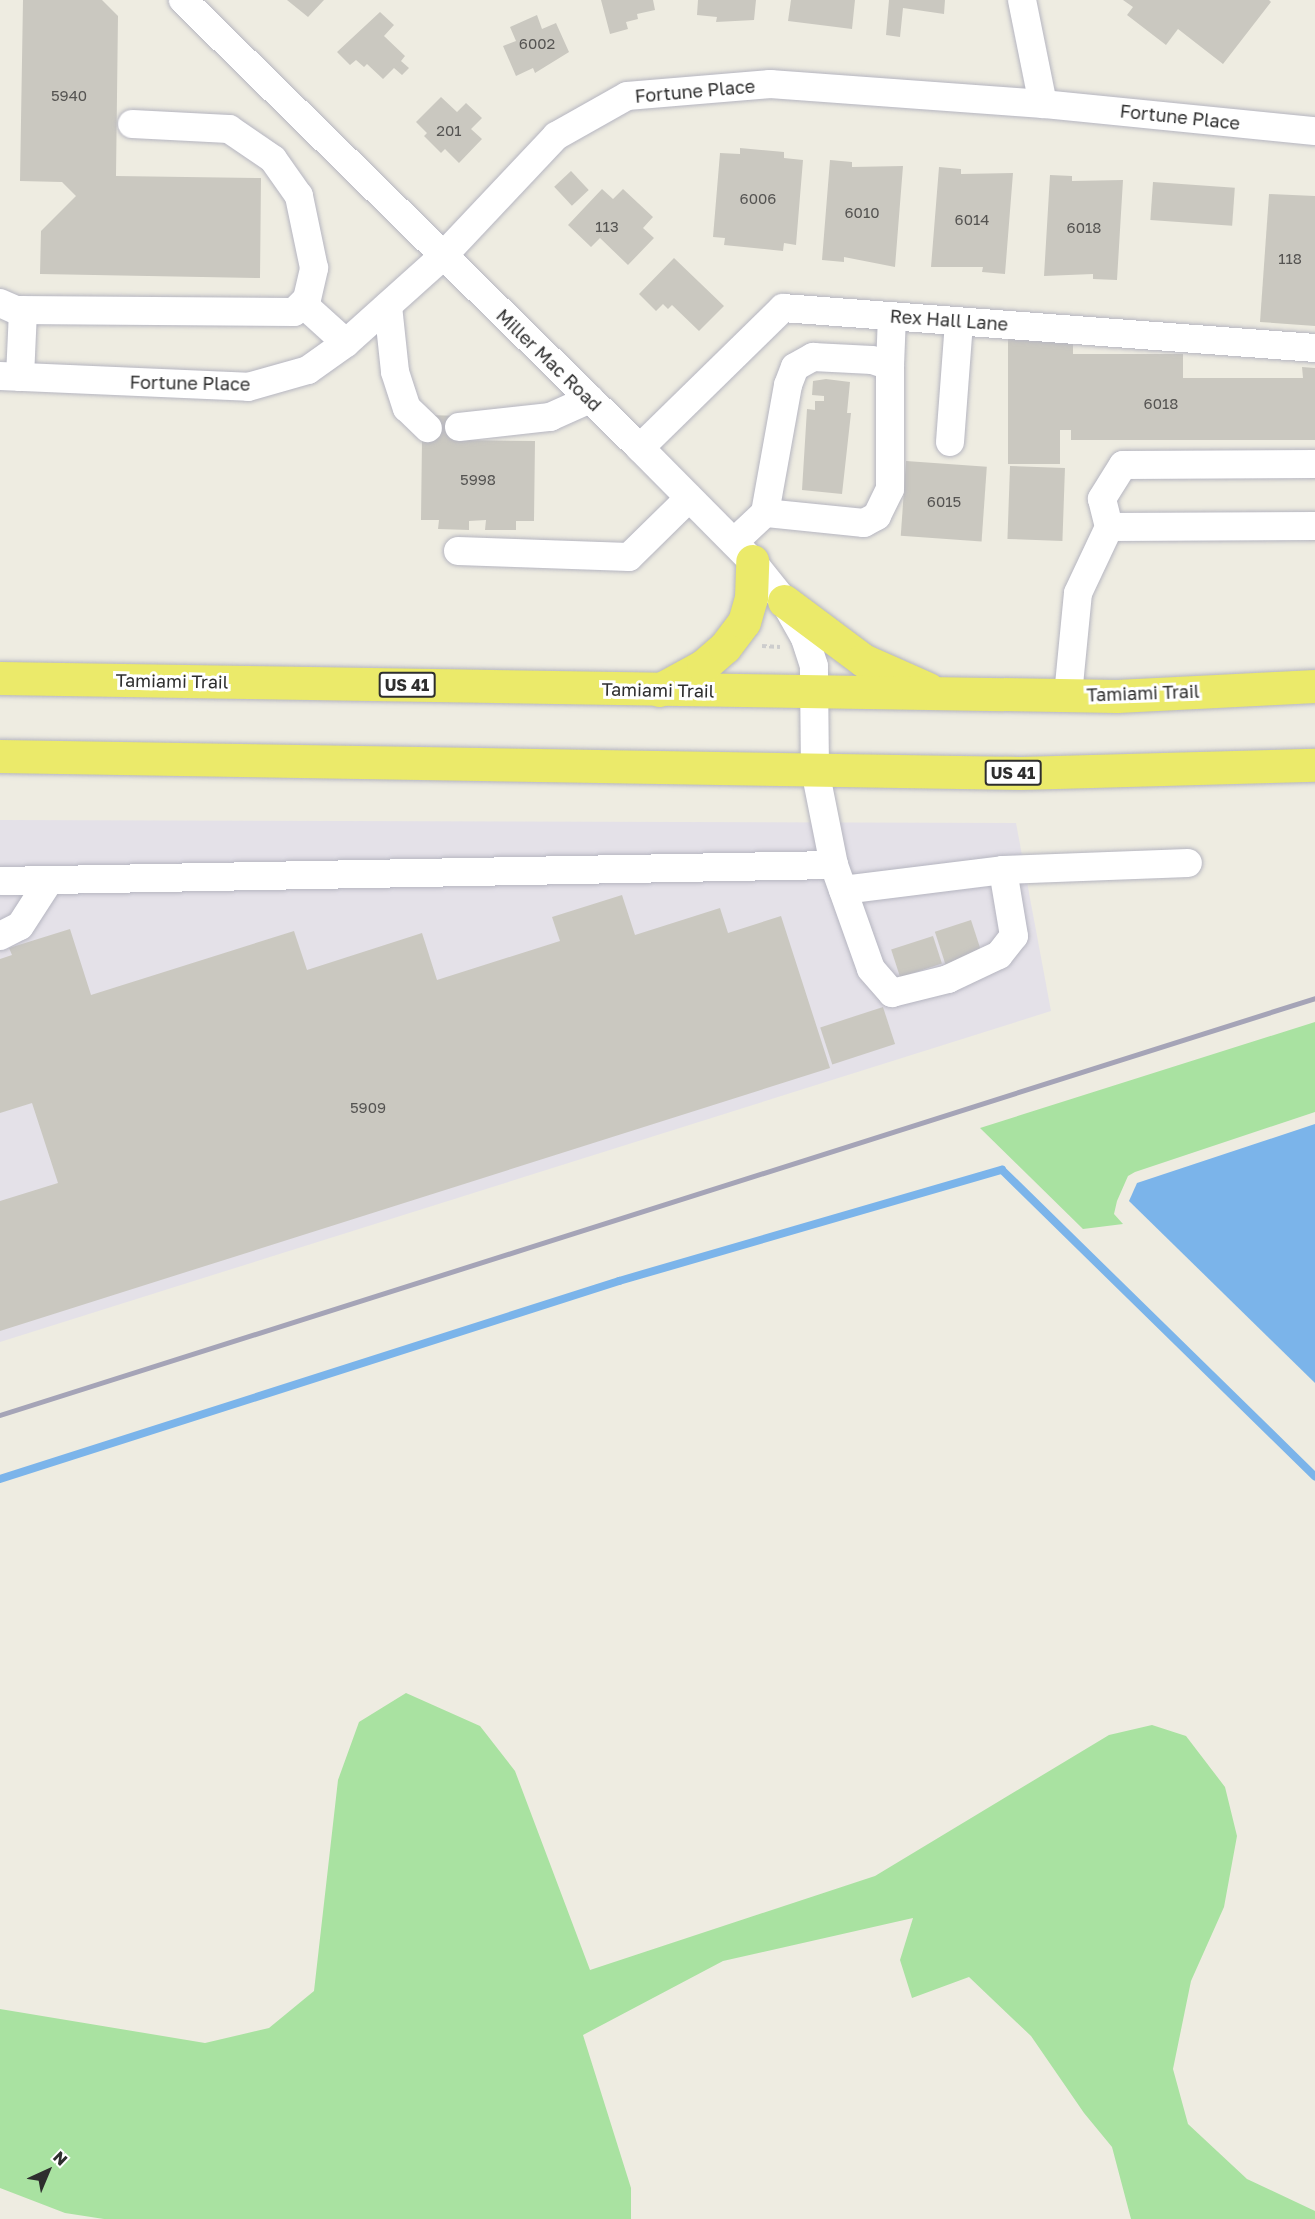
<!DOCTYPE html>
<style>
body{margin:0}
#map{position:relative;width:1315px;height:2219px;overflow:hidden;background:#eeece1;font-family:"Golos Text",sans-serif}
div>[style]{position:absolute}
.industrial>*{inset:0;background:#e4e1e8}
.green>*{inset:0;background:#a9e2a1}
.water>*{inset:0;background:#7bb4ea}
.stream>*{height:8px;margin:-4px;padding:0 4px;transform-origin:4px;border-radius:4px;background:#7bb4ea}
.building>*{inset:0;background:#cac8c0;transform-origin:0 0}
.path>*{height:4px;margin-top:-2px;transform-origin:0;background:repeating-linear-gradient(90deg,#cdcdcd 0 4.5px,transparent 0 7.5px)}
.roads{filter:drop-shadow(0 0 2px #b5b5c0) drop-shadow(0 0 2px #b5b5c0)}
.minor>*{height:28px;margin:-14px;padding:0 14px;transform-origin:14px;border-radius:14px;background:#fff}
.major>*{height:33px;margin:-16.5px;padding:0 16.5px;transform-origin:16.5px;border-radius:16.5px;background:#ebea6a}
.rail>*{height:4.5px;margin:-2.25px;padding:0 2.25px;transform-origin:2.25px;border-radius:2.25px;background:#a5a4b7}
span{translate:-50% -50%;white-space:nowrap;text-align:center;line-height:1.15;-webkit-text-stroke:6px #fff;paint-order:stroke}
.number-label{font-size:15px;color:#555452}
.number-label span{-webkit-text-stroke-width:0}
.shield-label span{padding:2px 4px;background:#fff;border:2px solid;border-radius:4px;-webkit-text-stroke-width:0}
.shield-label{font-size:16px;color:#2e2e2e;font-weight:700}
.street-label{font-size:18px;color:#2e2e2e}
.north{position:absolute;left:18px;top:2141px;width:60px;height:60px;-webkit-text-stroke:4px #fff;paint-order:stroke;rotate:44deg;font-size:16px;font-weight:700;line-height:24px;text-align:center;color:#2e2e2e}
.north::after{content:'';display:block;margin:auto;width:21px;height:27px;background:#2e2e2e;clip-path:polygon(50% 0,100% 100%,50% 72%,0 100%)}
</style>
<div id="map">
<div class="industrial">
<i style="clip-path:polygon(0 820px,1016px 823px,1051px 1011px,0 1342px)"></i>
</div>
<div class="green">
<i style="clip-path:polygon(1315px 1022px,1315px 1112px,1135px 1172px,1128px 1176px,1117px 1201px,1114px 1214px,1123px 1224px,1083px 1229px,980px 1128px)"></i>
<i style="clip-path:polygon(406px 1693px,480px 1726px,515px 1771px,590px 1970px,875px 1876px,1109px 1735px,1152px 1725px,1186px 1736px,1225px 1787px,1237px 1836px,1224px 1907px,1191px 1981px,1173px 2069px,1188px 2124px,1247px 2179px,1315px 2211px,1315px 2219px,1131px 2219px,1112px 2147px,1084px 2113px,1031px 2036px,969px 1977px,912px 1998px,900px 1960px,913px 1918px,723px 1961px,583px 2035px,631px 2188px,631px 2219px,104px 2219px,65px 2213px,0 2188px,0 2009px,205px 2043px,269px 2028px,314px 1991px,338px 1780px,359px 1722px)"></i>
</div>
<div class="water">
<i style="clip-path:polygon(1315px 1124px,1315px 1383px,1129px 1201px,1137px 1183px)"></i>
</div>
<div class="stream">
<i style="left:0;top:1479px;width:650px;rotate:-17.74deg"></i>
<i style="left:619px;top:1281px;width:399px;rotate:-16.2deg"></i>
<i style="left:1002px;top:1170px;width:438px;rotate:44.4deg"></i>
</div>
<div class="building">
<i style="clip-path:polygon(23px 0,102px 0,118px 16px,116px 176px,261px 178px,260px 278px,40px 274px,41px 231px,76px 196px,62px 182px,20px 181px)"></i>
<i style="clip-path:polygon(287px 0,324px 0,308px 17px)"></i>
<i style="clip-path:polygon(601px 0,653px 0,655px 10px,637px 14px,638px 19px,626px 22px,628px 29px,610px 34px)"></i>
<i style="clip-path:polygon(698px 0,756px 0,754px 20px,716px 22px,717px 17px,697px 15px)"></i>
<i style="clip-path:polygon(791px 0,855px 0,852px 29px,788px 21px)"></i>
<i style="clip-path:polygon(889px 0,945px 0,944px 14px,903px 8px,900px 37px,886px 35px)"></i>
<i style="clip-path:polygon(1123px 0,1269px 0,1271px 2px,1223px 64px,1178px 29px,1166px 45px,1127px 15px,1133px 7px)"></i>
<i style="clip-path:polygon(380px 12px,394px 25px,384px 36px,405px 56px,401px 61px,409px 68px,402px 75px,394px 68px,383px 79px,367px 64px,364px 67px,356px 60px,350px 65px,337px 52px)"></i>
<i style="clip-path:polygon(537px 15px,542px 29px,556px 23px,569px 52px,535px 73px,533px 68px,516px 76px,503px 46px,516px 41px,510px 27px)"></i>
<i style="clip-path:polygon(441px 97px,457px 112px,466px 103px,482px 118px,471px 129px,482px 139px,459px 163px,445px 149px,441px 153px,424px 136px,427px 133px,416px 122px)"></i>
<i style="clip-path:polygon(740px 148px,784px 152px,784px 158px,803px 160px,796px 245px,784px 243px,783px 251px,724px 245px,725px 238px,713px 237px,720px 153px,740px 154px)"></i>
<i style="clip-path:polygon(830px 160px,852px 162px,852px 167px,903px 166px,895px 267px,844px 257px,844px 262px,822px 260px)"></i>
<i style="clip-path:polygon(939px 167px,961px 169px,961px 174px,1013px 173px,1005px 274px,982px 272px,983px 267px,931px 267px)"></i>
<i style="left:571px;top:171px;width:26px;height:23px;rotate:47deg"></i>
<i style="clip-path:polygon(1050px 175px,1072px 176px,1072px 181px,1123px 180px,1117px 280px,1093px 279px,1093px 274px,1044px 276px)"></i>
<i style="left:1153px;top:182px;width:82px;height:38px;rotate:4deg"></i>
<i style="clip-path:polygon(602px 189px,613px 199px,623px 189px,653px 217px,643px 228px,654px 238px,628px 265px,600px 238px,591px 247px,568px 225px)"></i>
<i style="clip-path:polygon(1269px 194px,1315px 196px,1315px 326px,1260px 322px)"></i>
<i style="clip-path:polygon(674px 258px,724px 306px,699px 331px,672px 305px,668px 309px,663px 304px,656px 311px,639px 294px)"></i>
<i style="clip-path:polygon(1008px 338px,1073px 338px,1073px 354px,1183px 354px,1183px 378px,1303px 378px,1302px 367px,1315px 368px,1315px 440px,1071px 440px,1071px 430px,1060px 430px,1060px 464px,1008px 464px)"></i>
<i style="clip-path:polygon(826px 379px,850px 382px,847px 413px,851px 413px,842px 494px,802px 490px,807px 409px,815px 410px,815px 401px,824px 401px,824px 396px,812px 395px,813px 381px)"></i>
<i style="clip-path:polygon(428px 415px,459px 416px,459px 440px,535px 441px,534px 521px,516px 521px,516px 530px,485px 530px,486px 520px,469px 521px,469px 530px,438px 529px,439px 520px,421px 520px,422px 439px)"></i>
<i style="left:906px;top:461px;width:81px;height:75px;rotate:4deg"></i>
<i style="left:1010px;top:466px;width:55px;height:73px;rotate:2deg"></i>
<i style="clip-path:polygon(622px 895px,635px 935px,720px 908px,728px 933px,781px 916px,830px 1068px,0 1331px,0 1201px,58px 1183px,32px 1103px,0 1113px,0 959px,12px 955px,9px 948px,70px 929px,91px 995px,294px 931px,307px 970px,422px 933px,437px 980px,560px 941px,552px 917px)"></i>
<i style="left:971px;top:920px;width:35px;height:38px;rotate:72deg"></i>
<i style="left:933px;top:936px;width:29px;height:44px;rotate:72deg"></i>
<i style="left:883px;top:1007px;width:39px;height:66px;rotate:72deg"></i>
</div>
<div class="path">
<i style="left:762px;top:646px;width:18px;rotate:3deg"></i>
</div>
<div class="roads">
<div class="minor">
<i style="left:1022px;top:0;width:106px;rotate:78.6deg"></i>
<i style="left:0;top:303px;width:17px;rotate:24deg"></i>
<i style="left:16px;top:310px;width:278px;rotate:0.4deg"></i>
<i style="left:294px;top:312px;width:18px;rotate:-45deg"></i>
<i style="left:307px;top:299px;width:32px;rotate:-77deg"></i>
<i style="left:314px;top:268px;width:74px;rotate:-101.8deg"></i>
<i style="left:299px;top:196px;width:45px;rotate:-125.1deg"></i>
<i style="left:273px;top:159px;width:53px;rotate:-145.7deg"></i>
<i style="left:229px;top:129px;width:97px;rotate:-177deg"></i>
<i style="left:303px;top:304px;width:58px;rotate:42.2deg"></i>
<i style="left:388px;top:306px;width:66px;rotate:83.9deg"></i>
<i style="left:395px;top:372px;width:38px;rotate:72deg"></i>
<i style="left:407px;top:408px;width:29px;rotate:44deg"></i>
<i style="left:890px;top:366px;width:50px;rotate:-87.7deg"></i>
<i style="left:0;top:376px;width:248px;rotate:2.5deg"></i>
<i style="left:248px;top:387px;width:62px;rotate:-15.8deg"></i>
<i style="left:308px;top:370px;width:47px;rotate:-35.4deg"></i>
<i style="left:346px;top:343px;width:130px;rotate:-41.9deg"></i>
<i style="left:443px;top:256px;width:165px;rotate:-46.7deg"></i>
<i style="left:556px;top:136px;width:81px;rotate:-29.4deg"></i>
<i style="left:627px;top:96px;width:144px;rotate:-4.8deg"></i>
<i style="left:770px;top:84px;width:274px;rotate:4.2deg"></i>
<i style="left:1043px;top:104px;width:273px;rotate:5.7deg"></i>
<i style="left:20px;top:377px;width:67px;rotate:-87.4deg"></i>
<i style="left:459px;top:427px;width:92px;rotate:-6.3deg"></i>
<i style="left:550px;top:417px;width:44px;rotate:-24.2deg"></i>
<i style="left:950px;top:442px;width:121px;rotate:-85.7deg"></i>
<i style="left:640px;top:448px;width:200px;rotate:-44.4deg"></i>
<i style="left:783px;top:308px;width:534px;rotate:4.3deg"></i>
<i style="left:1315px;top:464px;width:192px;rotate:179.7deg"></i>
<i style="left:1123px;top:465px;width:40px;rotate:122deg"></i>
<i style="left:1102px;top:499px;width:29px;rotate:76deg"></i>
<i style="left:1109px;top:527px;width:206px;rotate:-0.3deg"></i>
<i style="left:734px;top:542px;width:42px;rotate:-43.1deg"></i>
<i style="left:765px;top:513px;width:130px;rotate:-79.8deg"></i>
<i style="left:788px;top:385px;width:19px;rotate:-69deg"></i>
<i style="left:795px;top:367px;width:21px;rotate:-29deg"></i>
<i style="left:813px;top:357px;width:59px;rotate:2.9deg"></i>
<i style="left:872px;top:360px;width:19px;rotate:18deg"></i>
<i style="left:890px;top:366px;width:123px;rotate:90deg"></i>
<i style="left:890px;top:489px;width:30px;rotate:116deg"></i>
<i style="left:877px;top:516px;width:15px;rotate:152deg"></i>
<i style="left:864px;top:523px;width:100px;rotate:-174.2deg"></i>
<i style="left:458px;top:551px;width:171px;rotate:2deg"></i>
<i style="left:629px;top:557px;width:84px;rotate:-44.5deg"></i>
<i style="left:1068px;top:695px;width:102px;rotate:-84.4deg"></i>
<i style="left:1078px;top:593px;width:73px;rotate:-64.8deg"></i>
<i style="left:834px;top:865px;width:110px;rotate:70.4deg"></i>
<i style="left:871px;top:969px;width:32px;rotate:49deg"></i>
<i style="left:892px;top:993px;width:58px;rotate:-14deg"></i>
<i style="left:948px;top:979px;width:56px;rotate:-25.2deg"></i>
<i style="left:999px;top:955px;width:24px;rotate:-52deg"></i>
<i style="left:1014px;top:936px;width:67px;rotate:-99.5deg"></i>
<i style="left:0;top:881px;width:834px;rotate:-1.1deg"></i>
<i style="left:834px;top:865px;width:97px;rotate:-101.3deg"></i>
<i style="left:815px;top:770px;width:104px;rotate:-90.6deg"></i>
<i style="left:814px;top:666px;width:29px;rotate:-108deg"></i>
<i style="left:805px;top:638px;width:43px;rotate:-119.6deg"></i>
<i style="left:784px;top:601px;width:51px;rotate:-128.7deg"></i>
<i style="left:752px;top:561px;width:159px;rotate:-134.7deg"></i>
<i style="left:640px;top:448px;width:640px;rotate:-135.57deg"></i>
<i style="left:843px;top:890px;width:161px;rotate:-7.1deg"></i>
<i style="left:1003px;top:870px;width:185px;rotate:-2.2deg"></i>
<i style="left:0;top:936px;width:22px;rotate:-27deg"></i>
<i style="left:20px;top:926px;width:54px;rotate:-57.2deg"></i>
</div>
<div class="major">
<i style="left:784px;top:601px;width:99px;rotate:36.8deg"></i>
<i style="left:863px;top:660px;width:71px;rotate:24deg"></i>
<i style="left:0;top:678px;width:1117px;rotate:0.92deg"></i>
<i style="left:1117px;top:696px;width:198px;rotate:-2.9deg"></i>
<i style="left:659px;top:690px;width:50px;rotate:-28.6deg"></i>
<i style="left:703px;top:666px;width:29px;rotate:-41deg"></i>
<i style="left:725px;top:647px;width:31px;rotate:-53deg"></i>
<i style="left:744px;top:622px;width:25px;rotate:-74deg"></i>
<i style="left:751px;top:598px;width:37px;rotate:-88deg"></i>
<i style="left:0;top:756px;width:1020px;rotate:0.95deg"></i>
<i style="left:1020px;top:773px;width:295px;rotate:-1.6deg"></i>
</div>
</div>
<div class="rail">
<i style="left:0;top:1415px;width:1380px;rotate:-17.59deg"></i>
</div>
<div class="number-label">
<span style="left:537px;top:44px">6002</span>
<span style="left:69px;top:96px">5940</span>
<span style="left:449px;top:131px">201</span>
<span style="left:758px;top:199px">6006</span>
<span style="left:862px;top:213px">6010</span>
<span style="left:972px;top:220px">6014</span>
<span style="left:607px;top:227px">113</span>
<span style="left:1084px;top:228px">6018</span>
<span style="left:1290px;top:259px">118</span>
<span style="left:1161px;top:404px">6018</span>
<span style="left:478px;top:480px">5998</span>
<span style="left:944px;top:502px">6015</span>
<span style="left:368px;top:1108px">5909</span>
</div>
<div class="shield-label">
<span style="left:407px;top:685px">US 41</span>
<span style="left:1013px;top:773px">US 41</span>
</div>
<div class="street-label">
<span style="left:695px;top:91px;rotate:-5deg">Fortune Place</span>
<span style="left:1180px;top:117px;rotate:6deg">Fortune Place</span>
<span style="left:949px;top:320px;rotate:4deg">Rex Hall Lane</span>
<span style="left:549px;top:360px;rotate:44deg">Miller Mac Road</span>
<span style="left:190px;top:383px;rotate:1deg">Fortune Place</span>
<span style="left:172px;top:681px;rotate:1deg">Tamiami Trail</span>
<span style="left:658px;top:690px;rotate:1deg">Tamiami Trail</span>
<span style="left:1143px;top:693px;rotate:-2deg">Tamiami Trail</span>
</div>
<div class="north">N</div>
</div>
